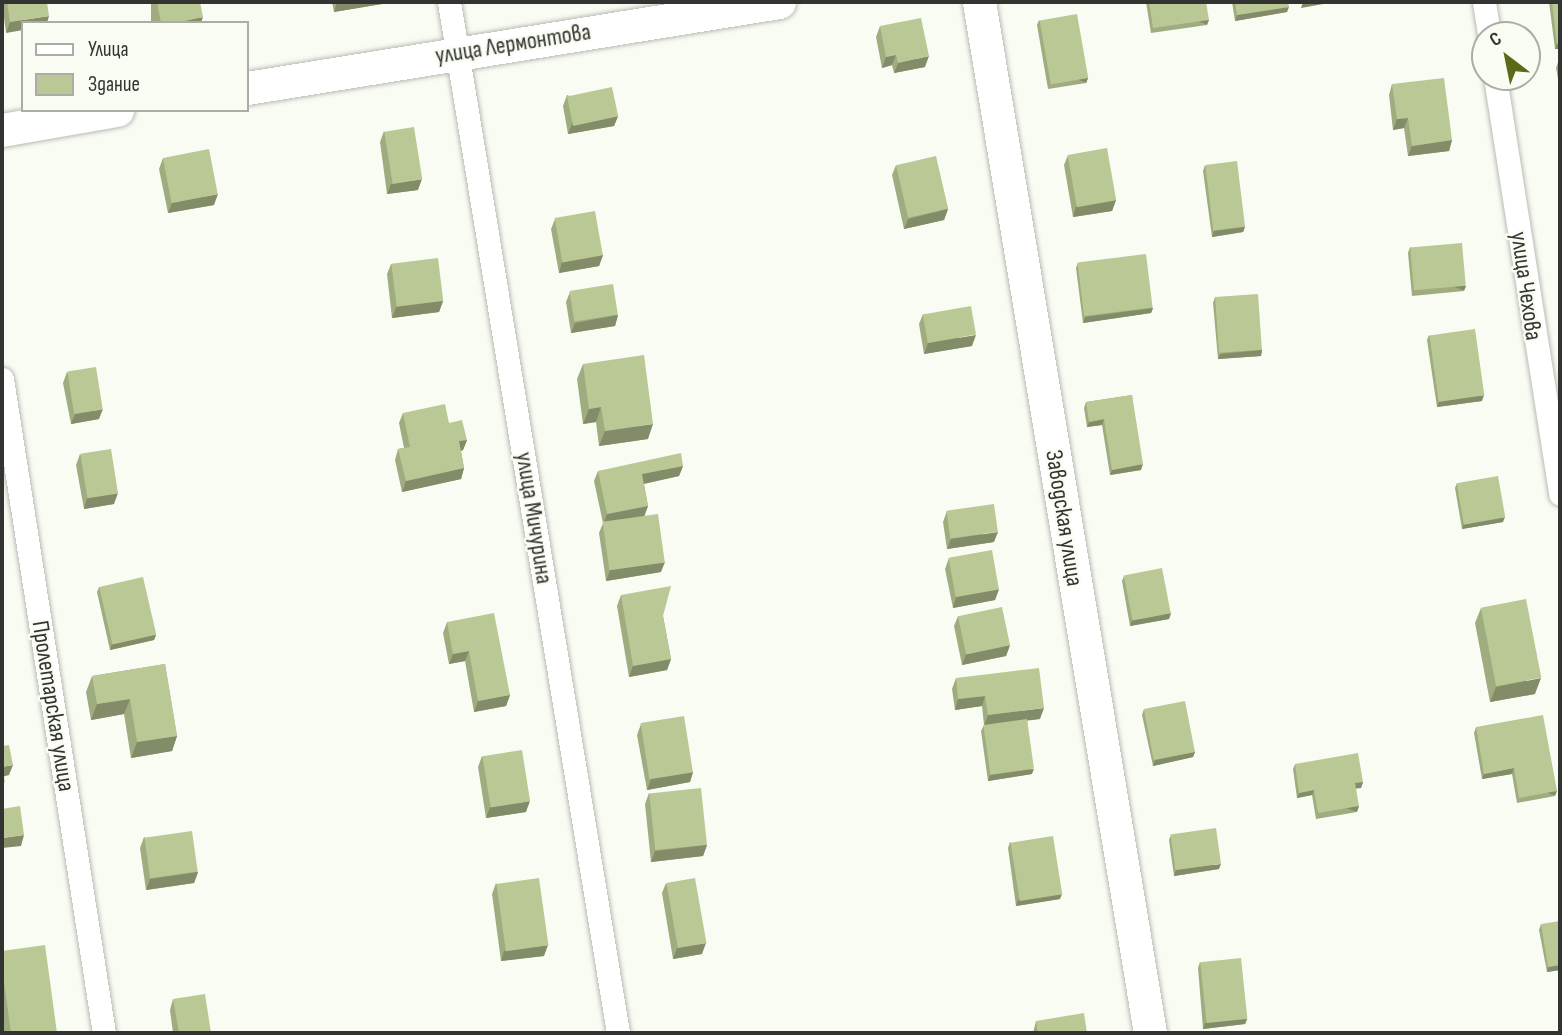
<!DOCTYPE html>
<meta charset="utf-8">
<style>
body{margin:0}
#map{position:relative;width:1562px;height:1035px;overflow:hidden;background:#f9fcf3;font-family:"Sofia Sans Condensed",sans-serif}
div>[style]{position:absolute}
.roads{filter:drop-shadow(0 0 2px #b9bcb4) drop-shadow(0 0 2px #b9bcb4)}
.street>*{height:23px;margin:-11.5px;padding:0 11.5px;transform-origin:11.5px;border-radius:11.5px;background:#fff}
.secondary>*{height:33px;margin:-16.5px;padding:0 16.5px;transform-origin:16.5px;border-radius:16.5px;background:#fff}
.wall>*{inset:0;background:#9fac7f;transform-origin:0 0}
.shaded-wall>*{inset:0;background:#828c68;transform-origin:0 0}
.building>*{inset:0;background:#b9c894;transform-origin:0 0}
span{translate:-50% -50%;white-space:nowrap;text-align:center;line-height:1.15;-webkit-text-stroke:5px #f9fcf3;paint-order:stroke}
.street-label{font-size:24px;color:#333431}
.frame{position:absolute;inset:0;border:4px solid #333431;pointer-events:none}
.legend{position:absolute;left:21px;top:21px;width:228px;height:91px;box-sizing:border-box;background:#f9fcf3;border:2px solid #aaaca5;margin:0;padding:9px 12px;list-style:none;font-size:21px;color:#333431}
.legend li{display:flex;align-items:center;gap:14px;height:35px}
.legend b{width:35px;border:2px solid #aaaca5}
.north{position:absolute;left:1471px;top:21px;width:70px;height:70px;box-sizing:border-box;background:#f9fcf3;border:2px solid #aaaca5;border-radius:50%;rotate:328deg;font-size:19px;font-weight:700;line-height:28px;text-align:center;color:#333431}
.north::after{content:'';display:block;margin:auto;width:24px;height:32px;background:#5a6b17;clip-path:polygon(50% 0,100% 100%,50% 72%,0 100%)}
</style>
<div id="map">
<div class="roads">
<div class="street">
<i style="left:449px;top:2px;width:1045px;rotate:80.69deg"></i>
<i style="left:1484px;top:2px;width:33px;rotate:81deg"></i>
<i style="left:1495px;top:77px;width:422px;rotate:81.1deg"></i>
<i style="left:2px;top:379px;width:662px;rotate:81.14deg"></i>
</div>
<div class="secondary">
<i style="left:979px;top:2px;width:1045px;rotate:80.58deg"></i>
<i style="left:247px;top:88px;width:539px;rotate:-9.18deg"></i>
<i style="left:2px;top:130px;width:117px;rotate:-9.9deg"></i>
</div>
</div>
<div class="wall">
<i style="clip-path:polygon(2px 2px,47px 2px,6px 33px)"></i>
<i style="left:151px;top:2px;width:49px;height:21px"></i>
<i style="clip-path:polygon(332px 2px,394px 2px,334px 12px)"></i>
<i style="clip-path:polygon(1146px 2px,1206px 2px,1207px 25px,1151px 33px)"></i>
<i style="clip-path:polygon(1232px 2px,1288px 2px,1287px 12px,1235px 21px)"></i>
<i style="clip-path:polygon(1549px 2px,1560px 2px,1560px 49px,1555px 49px)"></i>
<i style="clip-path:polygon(1039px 20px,1088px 78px,1086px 83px,1048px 89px,1037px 25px)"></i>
<i style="clip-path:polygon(880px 26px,925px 67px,894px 73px,892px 65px,882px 68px,876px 37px)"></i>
<i style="clip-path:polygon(1560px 57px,1560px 89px,1556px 68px)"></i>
<i style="clip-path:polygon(1392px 84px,1452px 140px,1449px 151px,1408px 156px,1404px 128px,1393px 130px,1389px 95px)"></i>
<i style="clip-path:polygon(567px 95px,618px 116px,614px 126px,568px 134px,563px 106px)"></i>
<i style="clip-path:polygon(384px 131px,418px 190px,387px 194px,380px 142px)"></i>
<i style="clip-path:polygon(1068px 155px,1116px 200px,1112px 211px,1073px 217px,1064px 165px)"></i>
<i style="clip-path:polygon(163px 158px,214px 205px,168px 213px,159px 169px)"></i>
<i style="clip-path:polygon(896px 165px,948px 209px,944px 220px,904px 229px,892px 175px)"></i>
<i style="clip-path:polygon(1205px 165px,1245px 227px,1243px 232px,1212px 237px,1203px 171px)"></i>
<i style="clip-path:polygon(555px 219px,603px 255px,599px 266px,559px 273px,551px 229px)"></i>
<i style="clip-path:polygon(1410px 247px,1464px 291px,1412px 296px,1408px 253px)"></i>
<i style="clip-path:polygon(1078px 263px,1153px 308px,1151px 313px,1083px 323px,1076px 268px)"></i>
<i style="clip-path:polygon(391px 264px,443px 301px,439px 312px,392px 318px,387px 274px)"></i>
<i style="clip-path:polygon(570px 292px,618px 315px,615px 326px,571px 333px,566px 302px)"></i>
<i style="clip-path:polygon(1215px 297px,1262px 350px,1261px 356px,1218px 359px,1213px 303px)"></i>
<i style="clip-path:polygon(923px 314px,972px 346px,924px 354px,919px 324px)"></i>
<i style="clip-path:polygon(1429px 335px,1482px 401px,1437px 407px,1427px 340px)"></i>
<i style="clip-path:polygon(583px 364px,648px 439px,599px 446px,596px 422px,583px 424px,577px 379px)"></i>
<i style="clip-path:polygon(67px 372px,99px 419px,71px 424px,63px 383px)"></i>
<i style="clip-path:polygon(1132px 395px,1141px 470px,1110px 475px,1102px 425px,1087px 427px,1084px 408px,1086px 402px)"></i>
<i style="clip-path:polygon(403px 413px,449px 423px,467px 440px,463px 450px,461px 451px,464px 468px,461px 479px,402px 492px,395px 460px,398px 449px,404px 448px,399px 423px)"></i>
<i style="clip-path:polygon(80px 454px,114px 504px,84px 509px,76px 465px)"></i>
<i style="clip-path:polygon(683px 466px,679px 476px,644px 484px,648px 506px,644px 516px,661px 572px,606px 581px,599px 533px,603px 523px,594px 481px,598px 471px)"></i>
<i style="clip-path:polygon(1457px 483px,1503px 522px,1462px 529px,1455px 488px)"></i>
<i style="clip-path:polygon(947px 511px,994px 542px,947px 549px,943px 522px)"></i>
<i style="clip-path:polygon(949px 558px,999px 589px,995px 600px,953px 608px,945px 569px)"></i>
<i style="clip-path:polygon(1124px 576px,1171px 613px,1169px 619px,1130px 626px,1122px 581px)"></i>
<i style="clip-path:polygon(99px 587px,156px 635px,154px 640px,110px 650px,97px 592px)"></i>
<i style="clip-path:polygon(621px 595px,663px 616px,671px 659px,667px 670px,629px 677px,617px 606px)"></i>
<i style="clip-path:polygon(1481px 608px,1535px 694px,1490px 702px,1475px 623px)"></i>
<i style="clip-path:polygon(958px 616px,1010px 645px,1006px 656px,962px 665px,954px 626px)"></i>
<i style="clip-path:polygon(447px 622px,510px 695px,506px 706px,474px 712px,465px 661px,449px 664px,443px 633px)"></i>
<i style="clip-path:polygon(165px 664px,177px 736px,172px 751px,131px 758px,124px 714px,91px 720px,86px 692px,92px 676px)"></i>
<i style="clip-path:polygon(956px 678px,1040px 719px,1027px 720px,1032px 774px,988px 781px,981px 731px,984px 725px,982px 706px,955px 710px,952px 689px)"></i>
<i style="clip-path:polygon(1144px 709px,1195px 752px,1193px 757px,1153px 766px,1142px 715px)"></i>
<i style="clip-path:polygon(641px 724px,693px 772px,690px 782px,647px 790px,637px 735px)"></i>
<i style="clip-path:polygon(1476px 727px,1555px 796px,1517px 803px,1512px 774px,1482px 779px,1474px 733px)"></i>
<i style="clip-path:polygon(482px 756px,526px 812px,486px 818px,478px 767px)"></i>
<i style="clip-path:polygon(1295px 764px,1363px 782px,1361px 788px,1356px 788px,1357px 812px,1316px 819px,1312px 795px,1297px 798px,1293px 769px)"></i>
<i style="clip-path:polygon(649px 793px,707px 845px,703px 856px,651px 862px,645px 804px)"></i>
<i style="clip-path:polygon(1171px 835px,1219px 869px,1174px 876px,1169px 840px)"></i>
<i style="clip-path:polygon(144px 837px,198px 872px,194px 883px,146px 890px,140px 848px)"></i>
<i style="clip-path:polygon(1010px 842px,1060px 899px,1016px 906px,1008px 848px)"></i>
<i style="clip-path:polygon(496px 883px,544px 956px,501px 961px,492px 894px)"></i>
<i style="clip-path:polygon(666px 883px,702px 954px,673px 959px,662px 893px)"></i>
<i style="clip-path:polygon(1541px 924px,1560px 970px,1547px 972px,1539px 930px)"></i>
<i style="clip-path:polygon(2px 951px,57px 1033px,3px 1033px,2px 1023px)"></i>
<i style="clip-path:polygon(1200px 962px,1247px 1019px,1245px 1024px,1203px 1029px,1198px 968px)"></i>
<i style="clip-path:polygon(173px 999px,211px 1033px,173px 1033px,170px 1010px)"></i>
<i style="clip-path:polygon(1036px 1021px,1087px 1033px,1033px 1033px)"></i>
</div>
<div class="shaded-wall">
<i style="clip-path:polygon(337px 2px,394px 2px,334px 12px)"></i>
<i style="clip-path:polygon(1303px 2px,1330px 2px,1329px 3px,1301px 8px)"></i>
<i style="clip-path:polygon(1289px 7px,1287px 12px,1235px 21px,1237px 15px)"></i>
<i style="clip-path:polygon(49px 16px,47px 23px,23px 23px,23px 30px,6px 33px,10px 22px)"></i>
<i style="clip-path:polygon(203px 17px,201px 23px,176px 23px)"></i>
<i style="left:1209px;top:20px;width:5px;height:57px;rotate:112deg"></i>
<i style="clip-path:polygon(1560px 43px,1560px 49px,1555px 49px,1557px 44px)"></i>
<i style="clip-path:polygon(896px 55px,892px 65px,882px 68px,886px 57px)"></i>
<i style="clip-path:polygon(929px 56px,925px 67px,894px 73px,898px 63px)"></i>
<i style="left:1088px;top:78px;width:5px;height:39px;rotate:112deg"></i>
<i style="clip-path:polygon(618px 116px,614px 126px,568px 134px,572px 124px)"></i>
<i style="clip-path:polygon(1408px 118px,1404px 128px,1393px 130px,1397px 119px)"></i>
<i style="clip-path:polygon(1452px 140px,1449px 151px,1408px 156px,1412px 146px)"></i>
<i style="clip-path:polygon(422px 179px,418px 190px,387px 194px,391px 184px)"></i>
<i style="clip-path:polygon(218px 194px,214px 205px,168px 213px,172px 203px)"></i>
<i style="clip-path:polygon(1116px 200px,1112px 211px,1073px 217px,1076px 206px)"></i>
<i style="clip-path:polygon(948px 209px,944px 220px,904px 229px,908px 219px)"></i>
<i style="clip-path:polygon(1245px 227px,1243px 232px,1212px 237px,1214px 231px)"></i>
<i style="clip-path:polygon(603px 255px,599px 266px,559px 273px,562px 262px)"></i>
<i style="left:1466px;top:286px;width:5px;height:53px;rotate:112deg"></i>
<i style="clip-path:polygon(443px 301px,439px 312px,392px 318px,396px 307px)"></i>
<i style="clip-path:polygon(1153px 308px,1151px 313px,1083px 323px,1085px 317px)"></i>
<i style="clip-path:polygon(618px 315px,615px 326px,571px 333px,575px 323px)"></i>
<i style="clip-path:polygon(976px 335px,972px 346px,924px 354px,928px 343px)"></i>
<i style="clip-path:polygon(1262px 350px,1261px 356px,1218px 359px,1220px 354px)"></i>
<i style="clip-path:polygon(1484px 395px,1482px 401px,1437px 407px,1439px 402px)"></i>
<i style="clip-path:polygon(601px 407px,596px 422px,583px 424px,589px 409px)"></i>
<i style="clip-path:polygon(103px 409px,99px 419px,71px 424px,75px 414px)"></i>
<i style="clip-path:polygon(1104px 419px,1102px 425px,1087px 427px,1089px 422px)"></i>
<i style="clip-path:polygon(653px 424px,648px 439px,599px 446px,605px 431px)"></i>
<i style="clip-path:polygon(467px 440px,463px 450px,455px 452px,459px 441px)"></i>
<i style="clip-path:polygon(1143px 464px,1141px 470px,1110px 475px,1112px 470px)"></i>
<i style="clip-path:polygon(683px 466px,679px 476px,638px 485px,642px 474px)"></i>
<i style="clip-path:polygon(464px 468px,461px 479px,402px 492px,406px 481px)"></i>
<i style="clip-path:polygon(118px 493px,114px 504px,84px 509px,87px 498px)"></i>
<i style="clip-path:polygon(648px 506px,644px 517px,603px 525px,607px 514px)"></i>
<i style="clip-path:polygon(1505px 517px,1503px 522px,1462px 529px,1464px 523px)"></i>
<i style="clip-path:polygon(998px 532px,994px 542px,947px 549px,951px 539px)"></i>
<i style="clip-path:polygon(665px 562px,661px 572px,606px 581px,610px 570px)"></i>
<i style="clip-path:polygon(999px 589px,995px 600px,953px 608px,956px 597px)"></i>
<i style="clip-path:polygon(1171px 613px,1169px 619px,1130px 626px,1132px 620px)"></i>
<i style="clip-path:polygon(156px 635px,154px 640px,110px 650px,112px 644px)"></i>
<i style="clip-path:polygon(1010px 645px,1006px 656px,962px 665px,966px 654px)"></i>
<i style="clip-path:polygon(469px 651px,465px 661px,449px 664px,453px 654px)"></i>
<i style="clip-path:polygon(671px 659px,667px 670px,629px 677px,633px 666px)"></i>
<i style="clip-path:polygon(1541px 678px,1535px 694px,1490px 702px,1496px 687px)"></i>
<i style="clip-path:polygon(510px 695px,506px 706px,474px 712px,478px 701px)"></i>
<i style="clip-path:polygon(985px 696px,982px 706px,955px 710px,958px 699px)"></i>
<i style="clip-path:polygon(130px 699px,124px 714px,91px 720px,97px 704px)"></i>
<i style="clip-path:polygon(1044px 708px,1040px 719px,984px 726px,988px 715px)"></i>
<i style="clip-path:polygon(177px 736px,172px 751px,131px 758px,137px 742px)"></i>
<i style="clip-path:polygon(1195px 752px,1193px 757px,1153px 766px,1155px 760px)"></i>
<i style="clip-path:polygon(13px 765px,9px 775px,2px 777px,2px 767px)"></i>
<i style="clip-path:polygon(1514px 768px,1512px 774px,1482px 779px,1484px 774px)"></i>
<i style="clip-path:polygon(1034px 769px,1032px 774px,988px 781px,990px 775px)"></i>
<i style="clip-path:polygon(693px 772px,690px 782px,647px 790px,651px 779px)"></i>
<i style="clip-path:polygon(1363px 782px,1361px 788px,1353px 789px,1355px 783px)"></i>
<i style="clip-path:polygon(1314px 790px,1312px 795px,1297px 798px,1299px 793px)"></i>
<i style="left:1557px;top:791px;width:5px;height:39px;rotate:112deg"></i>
<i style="clip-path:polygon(530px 801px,526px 812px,486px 818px,490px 807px)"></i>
<i style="left:1359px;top:806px;width:6px;height:42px;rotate:108deg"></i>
<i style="clip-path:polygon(24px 835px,21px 846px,2px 848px,2px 838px)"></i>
<i style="clip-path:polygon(707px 845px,703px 856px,651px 862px,655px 851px)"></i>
<i style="clip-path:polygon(1221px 864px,1219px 869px,1174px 876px,1176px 870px)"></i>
<i style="clip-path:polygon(198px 872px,194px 883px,146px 890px,150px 879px)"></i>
<i style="clip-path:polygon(1062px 894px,1060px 899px,1016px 906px,1018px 900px)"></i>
<i style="clip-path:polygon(706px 943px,702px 954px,673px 959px,677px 948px)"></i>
<i style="clip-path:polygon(548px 945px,544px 956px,501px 961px,504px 951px)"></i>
<i style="clip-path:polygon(1560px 965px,1560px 970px,1547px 972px,1548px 967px)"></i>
<i style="clip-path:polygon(1247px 1019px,1245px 1024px,1203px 1029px,1205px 1023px)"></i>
</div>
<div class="building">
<i style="clip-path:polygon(7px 2px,47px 2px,49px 16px,10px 22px)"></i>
<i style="clip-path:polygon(157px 2px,200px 2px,203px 17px,176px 23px,161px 23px)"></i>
<i style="clip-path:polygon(1149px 2px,1206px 2px,1209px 20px,1153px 28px)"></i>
<i style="clip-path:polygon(1235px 2px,1288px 2px,1289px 7px,1237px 15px)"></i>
<i style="clip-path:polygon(1552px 2px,1560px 2px,1560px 43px,1557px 44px)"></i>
<i style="left:1077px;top:14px;width:65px;height:38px;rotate:80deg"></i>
<i style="clip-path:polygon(921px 18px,929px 56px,898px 63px,896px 55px,886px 57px,880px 26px)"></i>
<i style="clip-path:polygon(1444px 78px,1452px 140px,1412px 146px,1408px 118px,1397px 119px,1392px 84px)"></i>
<i style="left:612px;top:87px;width:30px;height:46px;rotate:78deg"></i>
<i style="left:414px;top:127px;width:53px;height:30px;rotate:81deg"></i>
<i style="left:1107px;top:148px;width:53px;height:40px;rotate:80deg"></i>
<i style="left:209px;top:149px;width:46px;height:47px;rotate:79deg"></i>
<i style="left:936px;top:156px;width:54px;height:41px;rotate:77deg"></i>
<i style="left:1237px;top:161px;width:66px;height:32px;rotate:83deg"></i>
<i style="left:595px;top:211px;width:45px;height:41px;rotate:80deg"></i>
<i style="left:1462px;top:243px;width:43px;height:52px;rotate:85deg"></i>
<i style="left:1146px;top:254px;width:54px;height:69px;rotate:83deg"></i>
<i style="left:438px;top:258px;width:43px;height:47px;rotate:83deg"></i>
<i style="left:613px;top:284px;width:31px;height:44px;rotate:81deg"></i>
<i style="left:1258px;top:294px;width:56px;height:43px;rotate:86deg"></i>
<i style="left:971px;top:306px;width:29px;height:49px;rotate:80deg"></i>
<i style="left:1475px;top:329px;width:67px;height:46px;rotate:82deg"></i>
<i style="clip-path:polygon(644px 355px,653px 424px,605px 431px,601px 407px,589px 409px,583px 364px)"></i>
<i style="left:96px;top:367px;width:43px;height:29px;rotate:81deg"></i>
<i style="clip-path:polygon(1132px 395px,1143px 464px,1112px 470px,1104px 419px,1089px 422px,1086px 402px)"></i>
<i style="clip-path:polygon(445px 404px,449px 423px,462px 420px,467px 440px,459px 441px,464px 468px,406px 481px,398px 449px,410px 447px,403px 413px)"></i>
<i style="left:111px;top:449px;width:45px;height:31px;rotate:81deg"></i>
<i style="clip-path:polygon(681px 453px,683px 466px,642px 474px,648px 506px,607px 514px,598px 471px)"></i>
<i style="left:1498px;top:476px;width:42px;height:42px;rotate:80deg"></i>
<i style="left:994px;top:504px;width:28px;height:48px;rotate:82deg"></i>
<i style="left:658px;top:514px;width:49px;height:56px;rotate:82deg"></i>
<i style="left:992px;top:550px;width:40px;height:44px;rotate:80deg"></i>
<i style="left:1162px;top:568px;width:46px;height:39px;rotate:79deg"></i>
<i style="left:143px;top:577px;width:59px;height:45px;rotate:77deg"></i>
<i style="clip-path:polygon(671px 586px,663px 616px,671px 659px,633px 666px,621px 595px)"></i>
<i style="left:1526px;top:599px;width:80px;height:46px;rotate:79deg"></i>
<i style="left:1002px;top:607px;width:39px;height:45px;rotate:78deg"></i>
<i style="clip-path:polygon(494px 613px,510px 695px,478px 701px,469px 651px,453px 654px,447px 622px)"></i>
<i style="clip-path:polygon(165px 664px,177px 736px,137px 742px,130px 699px,97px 704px,92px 676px)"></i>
<i style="clip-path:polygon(1039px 668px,1044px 708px,988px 715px,985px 696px,958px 699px,956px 678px)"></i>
<i style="left:1185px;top:701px;width:52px;height:42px;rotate:79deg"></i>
<i style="clip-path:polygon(1543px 715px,1557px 791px,1519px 798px,1514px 768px,1484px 774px,1476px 727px)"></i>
<i style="left:684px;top:716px;width:57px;height:44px;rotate:81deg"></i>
<i style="left:1027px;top:719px;width:50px;height:44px;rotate:82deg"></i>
<i style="clip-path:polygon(9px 745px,13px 765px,2px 767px,5px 782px,2px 783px,2px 746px)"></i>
<i style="left:522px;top:750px;width:52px;height:40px;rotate:81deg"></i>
<i style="clip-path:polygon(1358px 753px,1363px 782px,1355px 783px,1359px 806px,1318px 813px,1314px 790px,1299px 793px,1295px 764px)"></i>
<i style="left:701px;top:788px;width:57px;height:52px;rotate:84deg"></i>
<i style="clip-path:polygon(20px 806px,24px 835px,2px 838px,2px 809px)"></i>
<i style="left:1216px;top:828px;width:36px;height:46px;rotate:82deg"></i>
<i style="left:192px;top:831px;width:41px;height:48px;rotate:82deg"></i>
<i style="left:1053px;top:836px;width:59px;height:43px;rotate:81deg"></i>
<i style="left:539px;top:878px;width:68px;height:43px;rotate:82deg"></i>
<i style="left:695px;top:878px;width:66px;height:29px;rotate:80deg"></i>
<i style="clip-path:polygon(1560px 921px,1560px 965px,1548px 967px,1541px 924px)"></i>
<i style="clip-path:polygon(45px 945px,57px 1033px,11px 1033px,2px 967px,2px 951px)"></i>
<i style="left:1241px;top:958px;width:61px;height:41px;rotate:84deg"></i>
<i style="clip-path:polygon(205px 994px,211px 1033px,179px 1033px,173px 999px)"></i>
<i style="clip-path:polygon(1084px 1013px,1087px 1033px,1038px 1033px,1036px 1021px)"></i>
</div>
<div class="street-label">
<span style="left:513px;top:44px;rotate:-9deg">улица Лермонтова</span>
<span style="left:1526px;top:286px;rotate:82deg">улица Чехова</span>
<span style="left:534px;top:518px;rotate:81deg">улица Мичурина</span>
<span style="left:1064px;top:518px;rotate:81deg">Заводская улица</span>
<span style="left:53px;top:706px;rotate:81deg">Пролетарская улица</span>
</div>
<div class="frame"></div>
<ul class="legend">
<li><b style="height:9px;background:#fff"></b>Улица</li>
<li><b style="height:19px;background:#b9c894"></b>Здание</li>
</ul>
<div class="north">С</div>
</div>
